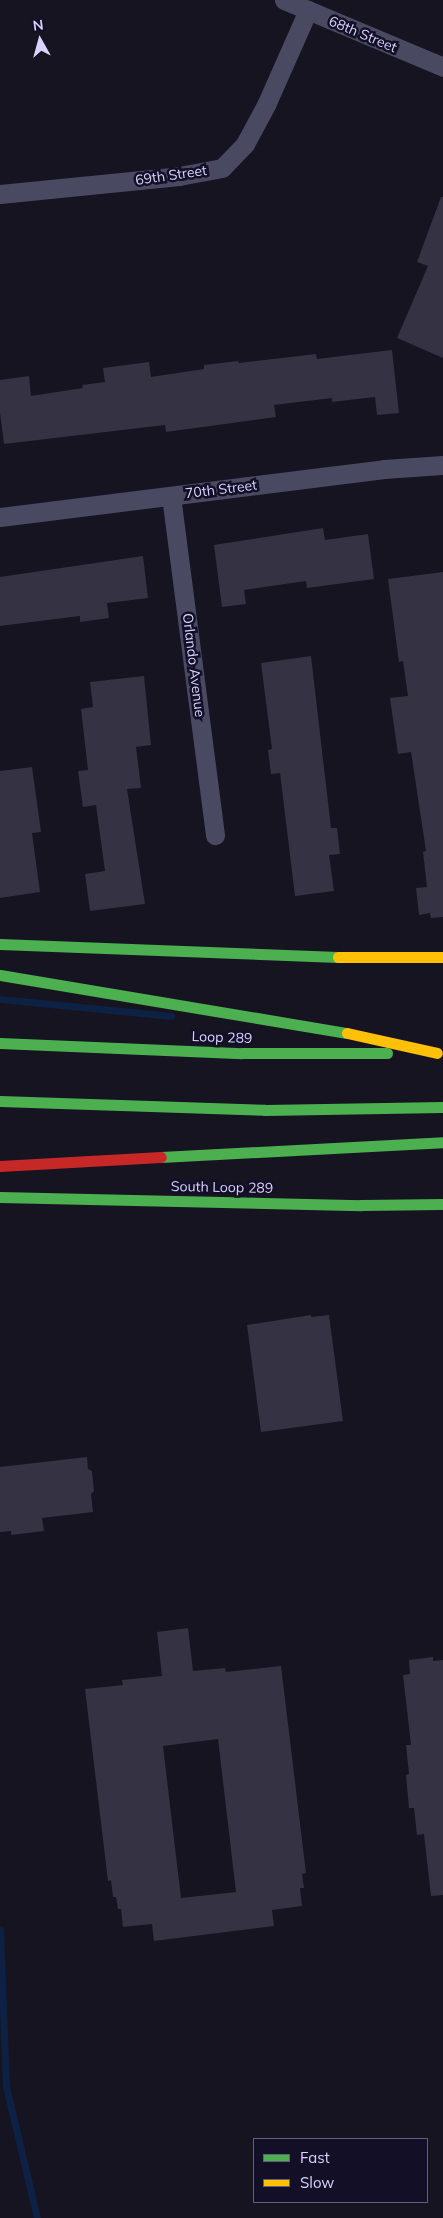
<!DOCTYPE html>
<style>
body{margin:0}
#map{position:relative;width:443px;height:2218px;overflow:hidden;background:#161421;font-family:Mulish,sans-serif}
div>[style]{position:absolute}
.stream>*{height:7px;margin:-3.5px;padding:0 3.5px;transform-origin:3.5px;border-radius:3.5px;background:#0d2144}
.building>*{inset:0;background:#343243}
.street>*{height:19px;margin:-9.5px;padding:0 9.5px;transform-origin:9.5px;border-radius:9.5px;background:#4a4962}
.fast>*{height:11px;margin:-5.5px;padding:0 5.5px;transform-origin:5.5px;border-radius:5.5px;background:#4caf50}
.slow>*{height:11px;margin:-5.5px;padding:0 5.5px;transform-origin:5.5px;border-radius:5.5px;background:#ffc107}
.jam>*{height:11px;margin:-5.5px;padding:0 5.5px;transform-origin:5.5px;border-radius:5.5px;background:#c62828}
span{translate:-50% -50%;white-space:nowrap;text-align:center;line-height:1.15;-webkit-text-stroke:5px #130f26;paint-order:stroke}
.street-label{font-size:14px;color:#d9d4ff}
.legend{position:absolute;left:253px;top:2138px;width:175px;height:65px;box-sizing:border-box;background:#130f26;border:1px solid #625e7d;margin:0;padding:6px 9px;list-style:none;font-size:15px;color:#d9d4ff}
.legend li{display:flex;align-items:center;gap:10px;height:25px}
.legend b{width:25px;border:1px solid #625e7d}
.north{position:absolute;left:15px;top:15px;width:50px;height:50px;-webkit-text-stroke:4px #130f26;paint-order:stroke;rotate:353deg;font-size:14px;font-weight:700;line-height:20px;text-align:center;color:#d9d4ff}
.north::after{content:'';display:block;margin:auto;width:18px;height:22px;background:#d9d4ff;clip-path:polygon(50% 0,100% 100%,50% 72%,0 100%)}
</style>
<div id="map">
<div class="stream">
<i style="left:0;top:999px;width:172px;rotate:5.7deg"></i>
<i style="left:0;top:1930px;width:156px;rotate:87.8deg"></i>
<i style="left:6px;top:2086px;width:136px;rotate:76.8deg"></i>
</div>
<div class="building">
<i style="clip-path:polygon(441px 197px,443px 197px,443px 358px,397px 338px,428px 266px,417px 262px)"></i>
<i style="clip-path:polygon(392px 350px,399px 413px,377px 415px,375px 397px,332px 402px,332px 398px,274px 405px,276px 417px,166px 432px,165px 425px,4px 444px,0 413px,0 380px,29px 376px,31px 396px,83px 388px,82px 385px,105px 382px,103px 368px,149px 362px,151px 377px,204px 369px,204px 365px,238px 361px,239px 363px,316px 354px,317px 359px)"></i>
<i style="clip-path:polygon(323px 528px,325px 540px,368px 534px,374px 579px,307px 588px,306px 581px,244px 590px,246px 604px,222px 607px,214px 545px)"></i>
<i style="clip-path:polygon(143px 556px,148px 598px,107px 603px,109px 618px,80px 622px,80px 616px,0 626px,0 577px)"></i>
<i style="clip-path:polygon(443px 572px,443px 917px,431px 918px,430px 913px,419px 915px,416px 888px,427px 887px,423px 852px,426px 851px,411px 752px,398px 754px,390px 698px,408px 696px,403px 661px,399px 662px,388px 579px)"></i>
<i style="clip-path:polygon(311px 656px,331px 828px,337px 828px,340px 854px,329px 855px,334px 891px,295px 896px,280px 773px,271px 774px,268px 750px,272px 749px,261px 663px)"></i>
<i style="clip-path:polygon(144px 676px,151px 745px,136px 747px,141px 788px,127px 789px,145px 904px,90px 911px,85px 874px,105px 871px,96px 805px,83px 807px,78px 771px,88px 770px,81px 709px,93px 707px,90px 682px)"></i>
<i style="clip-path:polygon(32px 767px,41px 832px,32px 833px,40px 892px,0 898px,0 771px)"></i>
<i style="clip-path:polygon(311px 1315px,311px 1317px,329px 1315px,343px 1421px,261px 1432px,247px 1325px)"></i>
<i style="clip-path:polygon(87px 1457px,88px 1469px,92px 1471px,94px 1491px,91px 1494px,93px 1512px,42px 1518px,44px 1531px,11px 1535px,11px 1531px,0 1532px,0 1467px)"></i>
<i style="clip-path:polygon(evenodd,188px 1628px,193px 1671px,225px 1668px,226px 1672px,281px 1666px,306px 1873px,302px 1874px,304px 1888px,300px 1888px,302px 1906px,272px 1910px,274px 1926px,154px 1941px,152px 1924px,123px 1927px,121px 1909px,118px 1909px,116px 1897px,113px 1897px,111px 1880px,108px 1881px,85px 1689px,123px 1685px,122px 1680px,162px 1676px,157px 1632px,188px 1628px,218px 1739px,236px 1892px,181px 1898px,163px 1746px,218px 1739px)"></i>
<i style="clip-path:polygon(433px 1657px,433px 1661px,443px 1660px,443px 1895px,431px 1896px,424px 1834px,417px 1835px,414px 1808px,409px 1808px,406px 1775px,409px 1774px,406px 1745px,411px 1745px,403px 1675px,410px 1674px,409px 1660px)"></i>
</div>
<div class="street">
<i style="left:284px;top:0;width:173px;rotate:22.8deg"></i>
<i style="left:0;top:194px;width:180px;rotate:-5.7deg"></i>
<i style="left:179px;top:176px;width:44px;rotate:-10.5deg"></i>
<i style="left:222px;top:168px;width:33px;rotate:-46deg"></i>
<i style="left:245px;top:144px;width:44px;rotate:-61.7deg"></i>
<i style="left:266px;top:105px;width:104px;rotate:-66.1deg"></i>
<i style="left:171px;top:496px;width:342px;rotate:82.6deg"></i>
<i style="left:0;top:517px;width:387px;rotate:-7.1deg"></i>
<i style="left:384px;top:469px;width:59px;rotate:-3.9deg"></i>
</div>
<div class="fast">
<i style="left:0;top:944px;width:338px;rotate:2.2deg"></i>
<i style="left:0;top:975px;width:352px;rotate:9.5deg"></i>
<i style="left:0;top:1043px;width:242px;rotate:2.4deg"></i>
<i style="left:242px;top:1053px;width:145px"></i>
<i style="left:0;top:1101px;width:265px;rotate:1.9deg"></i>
<i style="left:265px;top:1110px;width:178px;rotate:-1deg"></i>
<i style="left:161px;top:1157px;width:282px;rotate:-3deg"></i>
<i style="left:0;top:1197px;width:361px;rotate:1.3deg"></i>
<i style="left:361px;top:1205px;width:82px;rotate:-0.7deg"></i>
</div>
<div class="slow">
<i style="left:338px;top:957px;width:105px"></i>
<i style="left:347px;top:1033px;width:92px;rotate:12.5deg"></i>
</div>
<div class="jam">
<i style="left:0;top:1166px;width:161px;rotate:-3.2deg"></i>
</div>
<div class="street-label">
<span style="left:363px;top:34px;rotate:23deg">68th Street</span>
<span style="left:171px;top:175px;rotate:-8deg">69th Street</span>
<span style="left:221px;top:489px;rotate:-7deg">70th Street</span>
<span style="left:194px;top:665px;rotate:83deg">Orlando Avenue</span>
<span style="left:222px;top:1037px;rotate:2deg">Loop 289</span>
<span style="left:222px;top:1187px;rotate:1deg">South Loop 289</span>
</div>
<ul class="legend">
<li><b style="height:6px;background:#4caf50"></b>Fast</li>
<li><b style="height:6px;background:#ffc107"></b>Slow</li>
</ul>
<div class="north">N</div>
</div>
